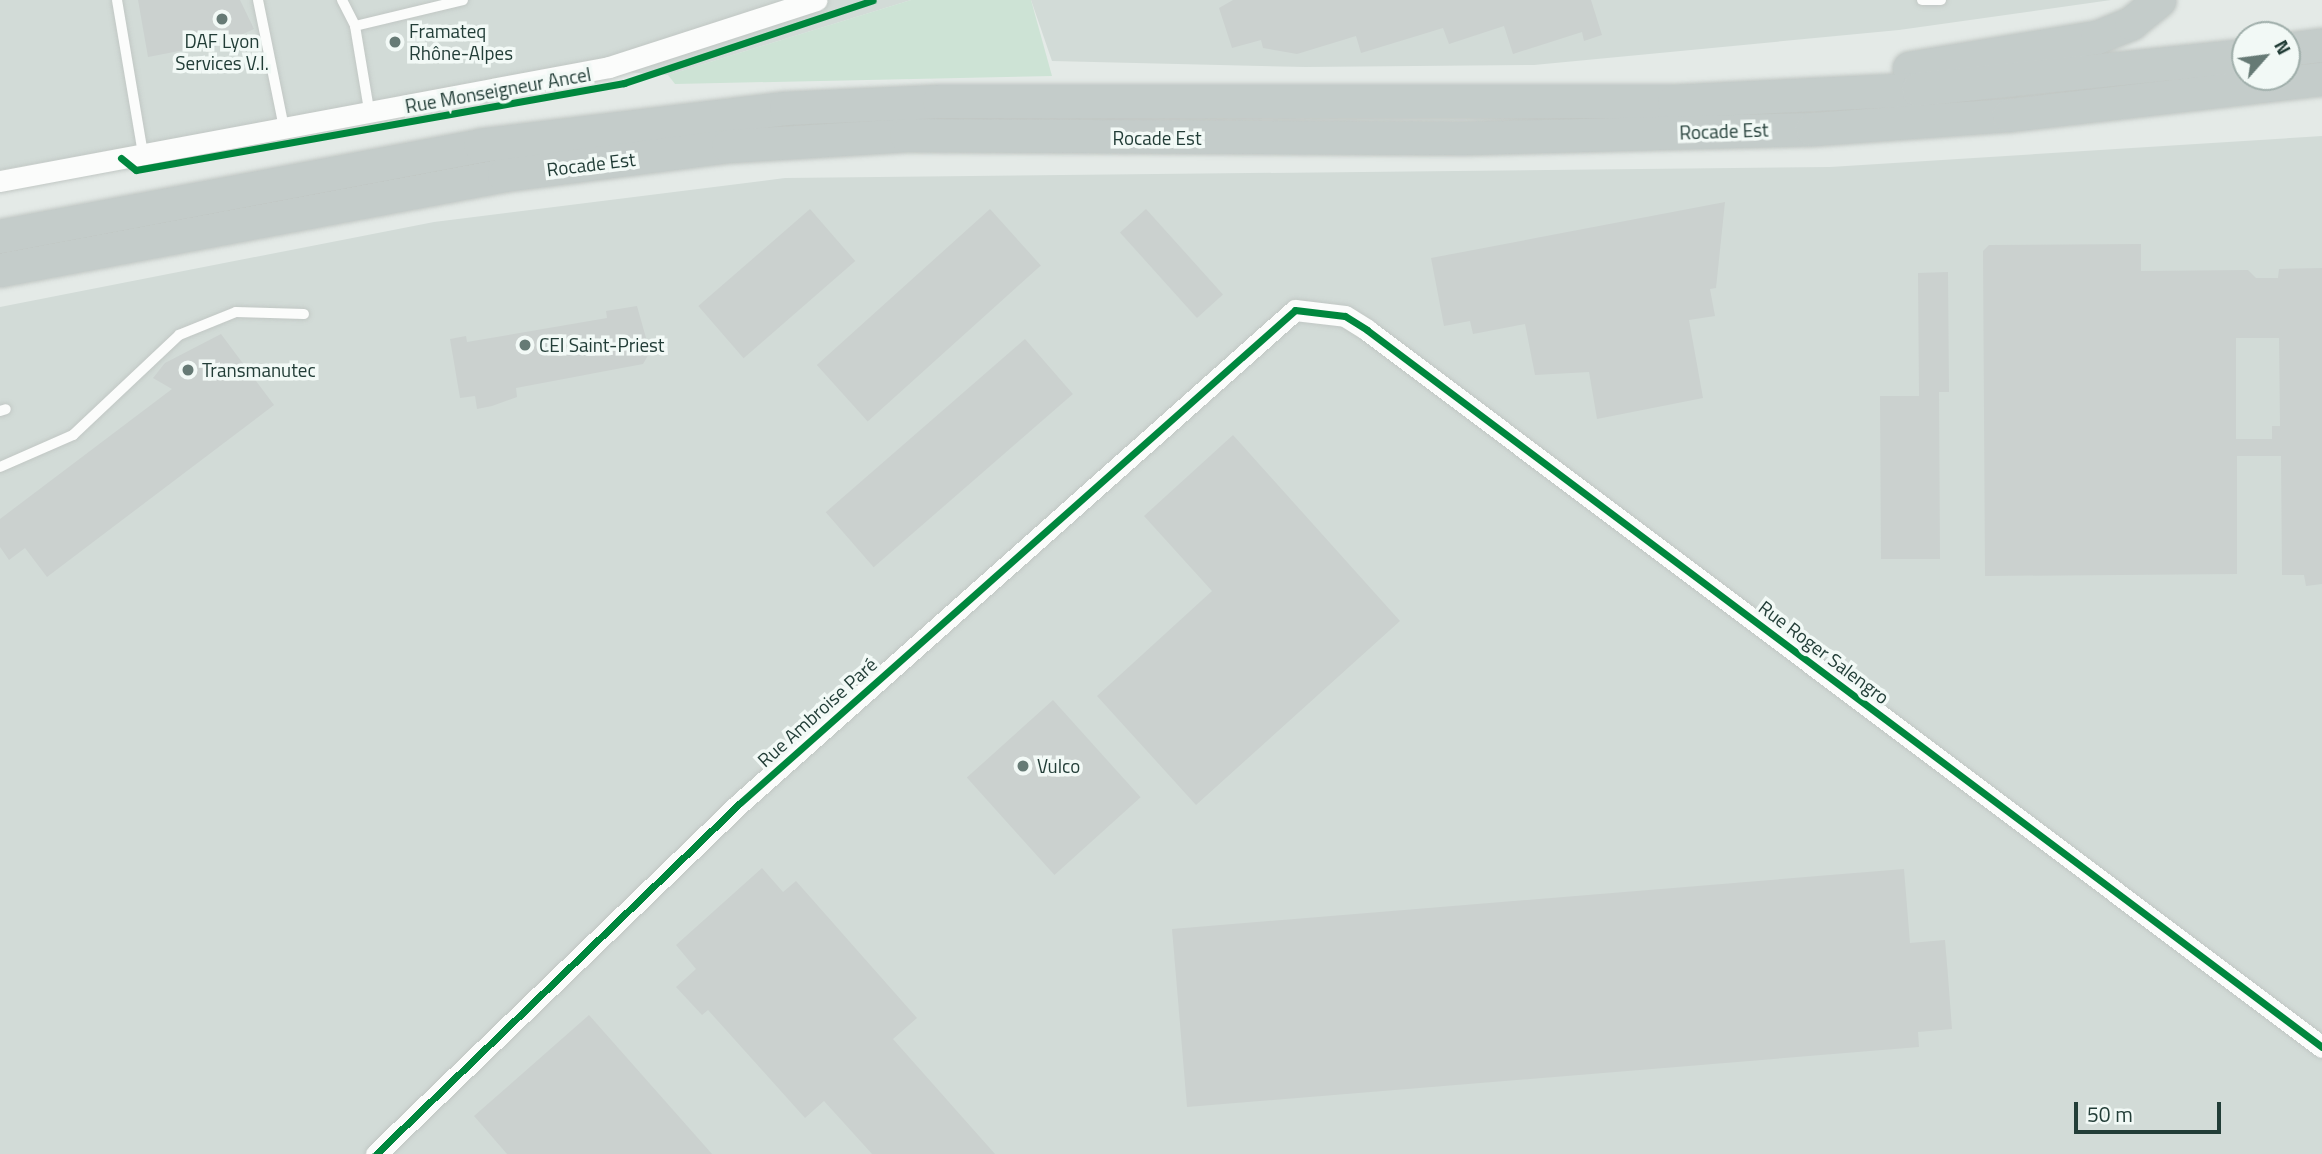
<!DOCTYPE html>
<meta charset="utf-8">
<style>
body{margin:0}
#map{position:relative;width:2322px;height:1154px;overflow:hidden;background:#e4eae7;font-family:"Titillium Web",sans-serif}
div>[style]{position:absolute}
.built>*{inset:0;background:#d2dbd7}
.green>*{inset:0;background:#cde3d5}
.building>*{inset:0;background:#cbd1cf;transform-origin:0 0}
.roads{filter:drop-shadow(0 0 2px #c1c7c4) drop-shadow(0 0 2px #c1c7c4)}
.service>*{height:10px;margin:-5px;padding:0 5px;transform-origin:5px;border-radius:5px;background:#fbfcfb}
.minor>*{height:21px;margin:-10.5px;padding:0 10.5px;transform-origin:10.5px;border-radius:10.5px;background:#fbfcfb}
.trunk>*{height:33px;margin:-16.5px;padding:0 16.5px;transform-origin:16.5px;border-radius:16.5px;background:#c4ccca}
.cycleway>*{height:7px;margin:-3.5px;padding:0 3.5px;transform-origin:3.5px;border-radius:3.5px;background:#00873e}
.dots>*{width:19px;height:19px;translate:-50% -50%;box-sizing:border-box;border:4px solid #f2f9f6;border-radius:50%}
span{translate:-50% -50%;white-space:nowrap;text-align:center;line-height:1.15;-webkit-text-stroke:7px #f2f9f6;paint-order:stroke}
.poi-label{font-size:19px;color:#223d37}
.left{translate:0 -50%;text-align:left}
.street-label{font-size:19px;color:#223d37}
.north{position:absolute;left:2231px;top:21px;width:70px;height:70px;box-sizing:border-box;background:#f2f9f6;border:2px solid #9faeaa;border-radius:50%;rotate:62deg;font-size:19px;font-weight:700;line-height:28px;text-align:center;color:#223d37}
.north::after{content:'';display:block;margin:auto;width:24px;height:32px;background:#667a75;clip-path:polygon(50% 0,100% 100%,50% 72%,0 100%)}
.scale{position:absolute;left:2074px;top:1102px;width:147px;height:32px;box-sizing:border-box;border:4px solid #223d37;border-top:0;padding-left:9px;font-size:21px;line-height:24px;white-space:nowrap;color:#223d37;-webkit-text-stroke:5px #f2f9f6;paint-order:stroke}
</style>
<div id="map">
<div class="built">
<i style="clip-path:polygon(0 0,911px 0,668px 75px,567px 68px,0 170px)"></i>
<i style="clip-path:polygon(1031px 0,2111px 0,1899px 30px,1534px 65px,1305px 67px,1052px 61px)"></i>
<i style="clip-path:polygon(2322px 136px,2322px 1154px,0 1154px,0 307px,434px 222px,785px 178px,1830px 167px)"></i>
</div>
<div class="green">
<i style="clip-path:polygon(911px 0,1031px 0,1052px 76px,675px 84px,668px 75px)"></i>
</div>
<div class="building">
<i style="clip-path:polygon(138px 0,240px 0,254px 29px,206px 51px,205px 46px,148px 57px)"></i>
<i style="clip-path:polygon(1233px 0,1591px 0,1602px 35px,1584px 41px,1582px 32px,1513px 54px,1504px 26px,1449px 44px,1443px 28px,1361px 53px,1356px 36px,1297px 54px,1263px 48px,1261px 40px,1232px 48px,1219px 8px)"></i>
<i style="clip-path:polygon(1725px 202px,1716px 288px,1710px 289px,1715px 316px,1689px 320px,1703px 398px,1597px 419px,1589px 372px,1535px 375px,1525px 324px,1473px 334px,1470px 321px,1444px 326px,1431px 258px)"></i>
<i style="left:810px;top:209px;width:69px;height:148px;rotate:49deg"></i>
<i style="left:990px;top:209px;width:76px;height:233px;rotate:48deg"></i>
<i style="left:1146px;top:209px;width:115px;height:35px;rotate:48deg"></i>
<i style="clip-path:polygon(evenodd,2141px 244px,2141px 271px,2248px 270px,2256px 278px,2278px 278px,2279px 269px,2322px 268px,2322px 584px,2306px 586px,2304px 575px,2282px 575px,2281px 456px,2237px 456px,2237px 574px,1985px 576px,1983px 251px,1989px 245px,2141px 244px,2236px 338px,2279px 338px,2280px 426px,2272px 426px,2272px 439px,2236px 439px,2236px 338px)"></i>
<i style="clip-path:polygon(1948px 272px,1949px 392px,1939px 392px,1940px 559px,1881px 559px,1880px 396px,1919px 396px,1918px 273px)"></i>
<i style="clip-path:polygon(637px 306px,650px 352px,643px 364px,516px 388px,517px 397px,492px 406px,477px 409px,475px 396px,460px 398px,450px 339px,466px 336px,467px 342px,607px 318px,606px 311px)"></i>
<i style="clip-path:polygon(221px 334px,274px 405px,47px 577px,25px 548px,9px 560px,0 547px,0 519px,172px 389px,153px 378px,165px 363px)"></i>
<i style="left:1025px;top:339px;width:73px;height:264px;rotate:49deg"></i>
<i style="clip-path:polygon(1233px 435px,1400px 621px,1196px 805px,1097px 696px,1212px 591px,1144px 516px)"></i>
<i style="left:1053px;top:700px;width:131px;height:116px;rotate:48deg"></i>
<i style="clip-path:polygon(762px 868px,783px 892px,796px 881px,917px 1018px,893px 1039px,995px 1154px,872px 1154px,824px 1101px,805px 1118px,708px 1010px,702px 1015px,676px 987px,696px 969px,676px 945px)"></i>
<i style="clip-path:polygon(1904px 869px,1910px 943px,1945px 940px,1948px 976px,1952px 1029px,1918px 1032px,1919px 1047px,1187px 1107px,1172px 929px)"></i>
<i style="clip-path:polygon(589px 1015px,712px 1154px,507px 1154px,474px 1116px)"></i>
</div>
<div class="roads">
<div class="service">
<i style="left:117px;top:0;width:156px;rotate:80.4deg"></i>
<i style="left:258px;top:0;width:131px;rotate:78.5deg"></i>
<i style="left:342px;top:0;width:29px;rotate:63deg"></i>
<i style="left:355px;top:26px;width:111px;rotate:-13.5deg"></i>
<i style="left:1922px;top:0;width:19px"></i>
<i style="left:355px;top:26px;width:85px;rotate:80.5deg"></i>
<i style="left:0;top:411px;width:6px;rotate:-18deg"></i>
<i style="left:0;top:467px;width:80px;rotate:-23.7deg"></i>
<i style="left:73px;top:435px;width:146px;rotate:-43.3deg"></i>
<i style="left:179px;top:335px;width:61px;rotate:-22deg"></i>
<i style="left:236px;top:312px;width:68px;rotate:1.7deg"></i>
</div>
<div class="minor">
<i style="left:0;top:181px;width:620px;rotate:-10.6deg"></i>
<i style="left:609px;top:67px;width:218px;rotate:-17.9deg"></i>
<i style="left:376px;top:1154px;width:506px;rotate:-43.96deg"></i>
<i style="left:740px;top:803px;width:742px;rotate:-41.61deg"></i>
<i style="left:1295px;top:310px;width:50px;rotate:6.8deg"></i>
<i style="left:1345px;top:316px;width:26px;rotate:32deg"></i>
<i style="left:1367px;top:330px;width:1194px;rotate:36.9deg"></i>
</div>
<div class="trunk">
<i style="left:2287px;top:49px;width:35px;rotate:-7deg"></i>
<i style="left:1909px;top:68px;width:191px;rotate:-9.4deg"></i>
<i style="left:2097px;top:37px;width:37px;rotate:-22deg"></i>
<i style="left:2131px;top:23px;width:36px;rotate:-39deg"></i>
<i style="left:0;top:236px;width:489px;rotate:-10.7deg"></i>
<i style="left:480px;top:145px;width:308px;rotate:-6.9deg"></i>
<i style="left:786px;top:108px;width:153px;rotate:-2.6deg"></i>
<i style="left:939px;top:101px;width:735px"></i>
<i style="left:1674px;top:101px;width:244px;rotate:-2.8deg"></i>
<i style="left:1918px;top:89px;width:329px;rotate:-5.9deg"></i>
<i style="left:0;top:270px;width:513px;rotate:-10.67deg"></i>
<i style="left:504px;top:175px;width:226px;rotate:-7.4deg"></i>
<i style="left:728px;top:146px;width:178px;rotate:-3.5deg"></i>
<i style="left:906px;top:135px;width:559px;rotate:0.31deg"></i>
<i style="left:1465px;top:138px;width:347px;rotate:-1.5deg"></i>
<i style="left:1812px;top:129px;width:197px;rotate:-4.1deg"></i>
<i style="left:2009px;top:115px;width:315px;rotate:-6.6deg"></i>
</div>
</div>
<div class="cycleway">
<i style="left:121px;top:158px;width:19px;rotate:39deg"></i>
<i style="left:136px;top:170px;width:496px;rotate:-10.1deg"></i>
<i style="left:624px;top:83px;width:262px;rotate:-18.4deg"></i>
<i style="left:376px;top:1154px;width:506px;rotate:-43.96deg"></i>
<i style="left:740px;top:803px;width:742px;rotate:-41.61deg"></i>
<i style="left:1295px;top:310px;width:50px;rotate:6.8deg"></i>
<i style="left:1345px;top:316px;width:26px;rotate:32deg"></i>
<i style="left:1367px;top:330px;width:1194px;rotate:36.9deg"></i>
</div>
<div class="dots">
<i style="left:222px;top:19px;background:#667a75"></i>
<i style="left:395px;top:42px;background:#667a75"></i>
<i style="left:525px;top:345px;background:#667a75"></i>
<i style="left:188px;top:370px;background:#667a75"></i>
<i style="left:1023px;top:766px;background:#667a75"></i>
</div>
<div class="poi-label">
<span class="left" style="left:409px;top:42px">Framateq<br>Rhône-Alpes</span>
<span style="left:222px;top:52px">DAF Lyon<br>Services V.I.</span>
<span class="left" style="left:539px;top:345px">CEI Saint-Priest</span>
<span class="left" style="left:202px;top:370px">Transmanutec</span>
<span class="left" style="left:1037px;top:766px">Vulco</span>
</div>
<div class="street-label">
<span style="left:498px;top:90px;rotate:-10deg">Rue Monseigneur Ancel</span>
<span style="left:1724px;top:131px;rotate:-2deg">Rocade Est</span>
<span style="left:1157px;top:138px">Rocade Est</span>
<span style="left:591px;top:164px;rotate:-7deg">Rocade Est</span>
<span style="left:1824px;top:652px;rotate:37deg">Rue Roger Salengro</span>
<span style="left:817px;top:712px;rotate:-42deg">Rue Ambroise Paré</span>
</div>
<div class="north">N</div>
<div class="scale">50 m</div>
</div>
